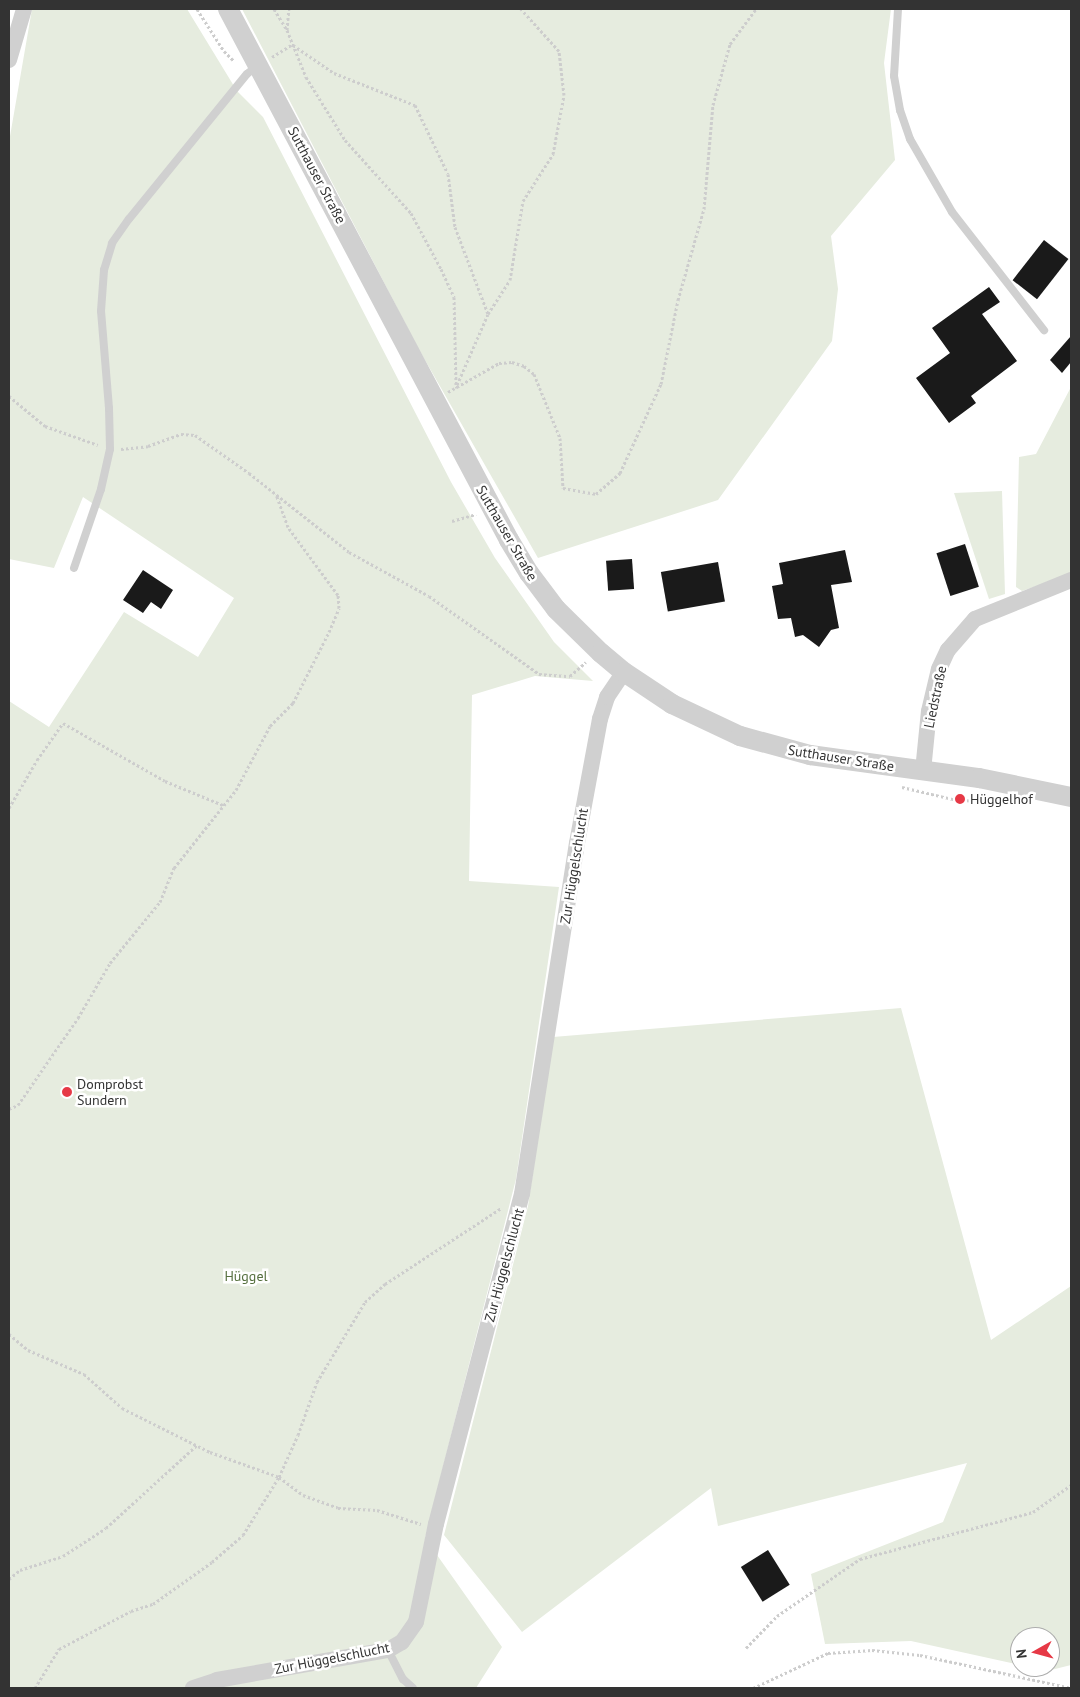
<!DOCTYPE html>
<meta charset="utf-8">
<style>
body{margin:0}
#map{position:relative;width:1080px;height:1697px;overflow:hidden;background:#fff;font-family:"PT Sans",sans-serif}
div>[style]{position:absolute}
.green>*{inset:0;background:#e6ecdf}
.building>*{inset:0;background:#1a1a1a;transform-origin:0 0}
.path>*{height:3px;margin-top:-1.5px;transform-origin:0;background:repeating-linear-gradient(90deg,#cdcdcd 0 2.5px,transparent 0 5px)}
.service>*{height:8px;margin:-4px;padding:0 4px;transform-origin:4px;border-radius:4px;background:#d0d0d0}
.minor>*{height:16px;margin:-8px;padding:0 8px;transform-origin:8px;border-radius:8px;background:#d0d0d0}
.tertiary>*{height:20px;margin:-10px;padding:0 10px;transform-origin:10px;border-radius:10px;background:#d0d0d0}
.dots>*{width:14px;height:14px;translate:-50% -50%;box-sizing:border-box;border:2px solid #fff;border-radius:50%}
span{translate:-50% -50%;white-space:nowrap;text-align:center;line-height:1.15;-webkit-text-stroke:5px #fff;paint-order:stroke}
.street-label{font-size:14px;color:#333}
.poi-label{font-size:14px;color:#333}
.left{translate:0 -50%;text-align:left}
.park-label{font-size:14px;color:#56703f}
.frame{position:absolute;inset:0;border:10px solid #333;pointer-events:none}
.north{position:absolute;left:1010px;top:1627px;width:50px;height:50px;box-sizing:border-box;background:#fff;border:1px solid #adadad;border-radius:50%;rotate:263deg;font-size:14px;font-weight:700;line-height:20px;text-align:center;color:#333}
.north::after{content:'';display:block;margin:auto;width:18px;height:22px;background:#e63946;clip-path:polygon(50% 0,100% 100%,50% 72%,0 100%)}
</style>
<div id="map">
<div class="green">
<i style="clip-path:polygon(32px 9px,187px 9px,237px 91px,263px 117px,451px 482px,495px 558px,554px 642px,593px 681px,535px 676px,472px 695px,469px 881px,559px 887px,516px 1179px,425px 1538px,502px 1647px,476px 1688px,9px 1688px,9px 701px,49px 727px,124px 612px,198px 657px,234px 598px,83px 497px,54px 568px,9px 559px,9px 142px)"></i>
<i style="clip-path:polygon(242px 9px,891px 9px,884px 63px,895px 160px,831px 236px,838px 289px,832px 341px,718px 500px,538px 558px,417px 346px)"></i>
<i style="clip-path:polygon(1071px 387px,1071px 574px,1022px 591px,1016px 587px,1019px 457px,1036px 454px)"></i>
<i style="clip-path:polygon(1002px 491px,1005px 594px,989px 599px,954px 493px)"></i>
<i style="clip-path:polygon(901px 1008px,991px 1340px,1071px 1286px,1071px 1665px,1047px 1671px,1031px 1667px,1050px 1667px,1050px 1637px,1020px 1637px,1020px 1665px,911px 1641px,825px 1644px,811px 1574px,943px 1522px,967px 1463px,718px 1526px,711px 1488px,522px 1632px,444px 1535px,528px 1206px,553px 1037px)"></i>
</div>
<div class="building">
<i style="left:1044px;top:240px;width:31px;height:51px;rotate:38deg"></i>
<i style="clip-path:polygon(989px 287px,1000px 302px,982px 314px,1017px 361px,971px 396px,976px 403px,949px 423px,916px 378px,950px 353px,932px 328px)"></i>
<i style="clip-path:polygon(1071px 336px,1071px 362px,1062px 373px,1050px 360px)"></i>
<i style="left:965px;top:544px;width:45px;height:30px;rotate:72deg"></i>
<i style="clip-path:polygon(845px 550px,852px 582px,831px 585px,839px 628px,831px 630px,819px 647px,803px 635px,795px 637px,791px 618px,778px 619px,772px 586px,783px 584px,779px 563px)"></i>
<i style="left:632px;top:559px;width:30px;height:26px;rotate:86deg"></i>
<i style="left:718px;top:562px;width:40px;height:58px;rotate:80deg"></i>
<i style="clip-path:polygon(143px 570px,173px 590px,161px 609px,151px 602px,143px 613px,123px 600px)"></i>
<i style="left:768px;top:1550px;width:41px;height:32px;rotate:58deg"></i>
</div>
<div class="path">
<i style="left:197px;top:9px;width:50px;rotate:57.3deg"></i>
<i style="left:224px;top:51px;width:14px;rotate:45deg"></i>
<i style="left:274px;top:9px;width:25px;rotate:58deg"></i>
<i style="left:287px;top:30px;width:51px;rotate:68deg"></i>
<i style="left:306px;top:77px;width:74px;rotate:58.2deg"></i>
<i style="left:345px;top:140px;width:98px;rotate:47.9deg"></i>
<i style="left:411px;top:213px;width:64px;rotate:61.8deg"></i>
<i style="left:441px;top:269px;width:31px;rotate:65deg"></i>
<i style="left:454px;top:297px;width:91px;rotate:88.7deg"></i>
<i style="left:287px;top:30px;width:21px;rotate:-85deg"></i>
<i style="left:293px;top:45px;width:50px;rotate:34.3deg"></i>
<i style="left:334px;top:73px;width:87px;rotate:21.6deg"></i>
<i style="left:415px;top:105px;width:76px;rotate:64.4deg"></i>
<i style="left:448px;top:174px;width:53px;rotate:82.5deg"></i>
<i style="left:455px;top:227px;width:93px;rotate:69.2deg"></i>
<i style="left:272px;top:57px;width:25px;rotate:-32deg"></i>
<i style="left:457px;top:385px;width:77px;rotate:-66.4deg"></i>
<i style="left:488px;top:314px;width:40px;rotate:-57.1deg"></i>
<i style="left:510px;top:280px;width:80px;rotate:-80.7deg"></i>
<i style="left:523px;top:201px;width:56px;rotate:-57.4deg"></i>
<i style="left:553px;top:154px;width:60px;rotate:-79.4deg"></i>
<i style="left:564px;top:95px;width:44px;rotate:-96.5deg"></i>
<i style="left:559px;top:51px;width:57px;rotate:-132.1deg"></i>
<i style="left:448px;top:392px;width:59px;rotate:-29.6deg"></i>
<i style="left:499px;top:363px;width:13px;rotate:-4deg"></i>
<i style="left:512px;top:362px;width:13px;rotate:18deg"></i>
<i style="left:524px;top:366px;width:13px;rotate:39deg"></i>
<i style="left:534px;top:374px;width:69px;rotate:67.9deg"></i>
<i style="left:560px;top:438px;width:50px;rotate:86.6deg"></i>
<i style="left:563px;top:488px;width:34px;rotate:10deg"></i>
<i style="left:596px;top:494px;width:32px;rotate:-41deg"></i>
<i style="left:620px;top:473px;width:98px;rotate:-65.3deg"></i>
<i style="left:661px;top:384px;width:86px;rotate:-78.6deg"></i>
<i style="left:678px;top:300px;width:95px;rotate:-74.1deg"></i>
<i style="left:704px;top:209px;width:104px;rotate:-85.1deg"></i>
<i style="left:713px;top:105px;width:63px;rotate:-74.4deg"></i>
<i style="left:730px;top:44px;width:44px;rotate:-53.4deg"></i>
<i style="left:9px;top:396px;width:47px;rotate:39.8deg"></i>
<i style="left:45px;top:426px;width:56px;rotate:19.7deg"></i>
<i style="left:121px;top:449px;width:27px;rotate:-6deg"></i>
<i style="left:148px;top:446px;width:35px;rotate:-20deg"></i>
<i style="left:181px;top:434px;width:14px;rotate:4deg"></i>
<i style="left:195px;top:435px;width:66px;rotate:35.1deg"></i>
<i style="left:249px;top:473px;width:127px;rotate:38.3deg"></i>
<i style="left:349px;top:552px;width:91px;rotate:28.8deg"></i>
<i style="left:429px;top:596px;width:135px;rotate:35.3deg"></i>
<i style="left:539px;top:674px;width:31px;rotate:4deg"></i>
<i style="left:570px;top:676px;width:21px;rotate:-41deg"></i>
<i style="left:452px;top:521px;width:25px;rotate:-16deg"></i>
<i style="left:902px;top:787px;width:57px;rotate:13.3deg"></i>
<i style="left:957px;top:800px;width:38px;rotate:2deg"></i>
<i style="left:9px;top:808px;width:56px;rotate:-59.7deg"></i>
<i style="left:37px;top:760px;width:45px;rotate:-54.9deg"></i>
<i style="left:63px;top:723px;width:117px;rotate:29.6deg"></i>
<i style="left:165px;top:781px;width:65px;rotate:22.6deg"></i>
<i style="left:9px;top:1109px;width:10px;rotate:-24deg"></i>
<i style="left:18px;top:1105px;width:106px;rotate:-55.4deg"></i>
<i style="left:78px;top:1018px;width:64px;rotate:-59.8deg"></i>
<i style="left:110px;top:963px;width:79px;rotate:-50.7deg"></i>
<i style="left:160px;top:902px;width:37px;rotate:-68deg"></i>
<i style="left:174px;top:868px;width:100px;rotate:-51.5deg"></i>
<i style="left:236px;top:790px;width:72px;rotate:-62deg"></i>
<i style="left:270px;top:726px;width:33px;rotate:-45deg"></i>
<i style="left:293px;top:703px;width:80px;rotate:-63.1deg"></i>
<i style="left:329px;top:632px;width:26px;rotate:-67deg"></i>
<i style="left:339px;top:608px;width:13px;rotate:-94deg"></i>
<i style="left:338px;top:595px;width:84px;rotate:-126.3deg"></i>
<i style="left:288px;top:527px;width:35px;rotate:-110deg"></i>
<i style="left:9px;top:1334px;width:25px;rotate:40deg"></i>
<i style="left:28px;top:1350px;width:61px;rotate:23.2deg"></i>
<i style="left:84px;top:1374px;width:51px;rotate:41.8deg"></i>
<i style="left:122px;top:1408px;width:98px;rotate:26.6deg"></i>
<i style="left:210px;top:1452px;width:73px;rotate:19.9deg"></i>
<i style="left:279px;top:1477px;width:30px;rotate:37deg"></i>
<i style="left:303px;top:1495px;width:37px;rotate:20deg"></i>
<i style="left:338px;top:1508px;width:39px;rotate:3deg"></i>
<i style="left:377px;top:1510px;width:46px;rotate:17.7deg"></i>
<i style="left:9px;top:1579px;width:14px;rotate:-39deg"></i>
<i style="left:20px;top:1570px;width:45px;rotate:-18deg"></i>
<i style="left:63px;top:1556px;width:51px;rotate:-33.1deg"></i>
<i style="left:106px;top:1528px;width:123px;rotate:-42.4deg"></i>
<i style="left:746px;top:1648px;width:45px;rotate:-45.9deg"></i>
<i style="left:777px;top:1616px;width:101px;rotate:-34.5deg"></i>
<i style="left:860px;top:1559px;width:179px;rotate:-15.2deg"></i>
<i style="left:1033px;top:1512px;width:47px;rotate:-35.4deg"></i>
<i style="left:35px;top:1688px;width:46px;rotate:-58.4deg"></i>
<i style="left:59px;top:1649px;width:81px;rotate:-27.8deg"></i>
<i style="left:131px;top:1611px;width:23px;rotate:-18deg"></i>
<i style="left:153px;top:1604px;width:72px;rotate:-35.4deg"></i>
<i style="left:212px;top:1562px;width:41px;rotate:-41.1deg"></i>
<i style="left:243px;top:1535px;width:68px;rotate:-58.2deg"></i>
<i style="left:279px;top:1477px;width:46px;rotate:-65.7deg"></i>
<i style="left:298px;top:1435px;width:56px;rotate:-70.3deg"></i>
<i style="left:317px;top:1382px;width:93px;rotate:-59deg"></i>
<i style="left:365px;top:1302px;width:27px;rotate:-42deg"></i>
<i style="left:385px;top:1284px;width:139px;rotate:-33.2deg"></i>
<i style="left:753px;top:1688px;width:83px;rotate:-25deg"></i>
<i style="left:828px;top:1653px;width:44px;rotate:-3.9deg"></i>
<i style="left:872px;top:1650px;width:48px;rotate:5.9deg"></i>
<i style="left:920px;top:1655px;width:155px;rotate:12.3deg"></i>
</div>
<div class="service">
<i style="left:898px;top:9px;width:67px;rotate:93.4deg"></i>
<i style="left:894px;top:76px;width:35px;rotate:80deg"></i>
<i style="left:900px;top:110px;width:31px;rotate:71deg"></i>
<i style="left:910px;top:139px;width:84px;rotate:60.1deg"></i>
<i style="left:952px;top:212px;width:150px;rotate:52.1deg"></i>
<i style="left:74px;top:568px;width:83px;rotate:-71.1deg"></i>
<i style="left:101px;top:489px;width:41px;rotate:-77.3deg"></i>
<i style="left:110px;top:449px;width:41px;rotate:-91.4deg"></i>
<i style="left:109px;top:408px;width:97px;rotate:-94.7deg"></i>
<i style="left:101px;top:311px;width:41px;rotate:-85.8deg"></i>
<i style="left:104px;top:270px;width:28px;rotate:-73deg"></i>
<i style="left:112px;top:243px;width:29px;rotate:-55deg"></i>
<i style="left:129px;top:219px;width:187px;rotate:-50.9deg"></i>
<i style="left:247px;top:74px;width:13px;rotate:-39deg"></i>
<i style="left:388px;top:1650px;width:33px;rotate:63deg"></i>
<i style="left:403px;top:1679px;width:13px;rotate:42deg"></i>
</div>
<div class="minor">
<i style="left:9px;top:60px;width:53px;rotate:-73.6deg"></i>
<i style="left:923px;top:771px;width:60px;rotate:-84.3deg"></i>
<i style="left:929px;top:711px;width:43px;rotate:-76.6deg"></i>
<i style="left:939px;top:669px;width:21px;rotate:-65deg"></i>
<i style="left:948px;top:650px;width:41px;rotate:-48.9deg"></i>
<i style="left:975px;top:619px;width:104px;rotate:-22.1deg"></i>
<i style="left:193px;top:1688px;width:25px;rotate:-18deg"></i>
<i style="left:217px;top:1680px;width:174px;rotate:-10deg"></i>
<i style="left:388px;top:1650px;width:16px;rotate:-30deg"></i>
<i style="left:402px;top:1642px;width:24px;rotate:-55deg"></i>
<i style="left:416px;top:1622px;width:100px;rotate:-78.5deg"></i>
<i style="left:436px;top:1524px;width:341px;rotate:-75.4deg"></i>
<i style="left:522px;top:1194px;width:355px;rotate:-81.1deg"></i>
<i style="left:577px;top:843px;width:126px;rotate:-79.5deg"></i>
<i style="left:600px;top:719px;width:23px;rotate:-72deg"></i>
<i style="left:607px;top:697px;width:30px;rotate:-56deg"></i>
</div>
<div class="tertiary">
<i style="left:228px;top:9px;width:601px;rotate:62.11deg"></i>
<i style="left:509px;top:540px;width:39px;rotate:59deg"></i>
<i style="left:529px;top:573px;width:45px;rotate:53.1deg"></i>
<i style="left:556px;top:609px;width:63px;rotate:44.4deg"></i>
<i style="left:601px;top:653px;width:30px;rotate:40deg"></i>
<i style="left:624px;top:672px;width:58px;rotate:33.7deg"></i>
<i style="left:672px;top:704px;width:75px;rotate:25.2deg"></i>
<i style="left:740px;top:736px;width:73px;rotate:15.2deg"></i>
<i style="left:810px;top:755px;width:171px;rotate:7.8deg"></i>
<i style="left:979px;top:778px;width:94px;rotate:11.7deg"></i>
</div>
<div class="dots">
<i style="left:960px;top:799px;background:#e63946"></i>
<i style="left:67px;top:1092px;background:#e63946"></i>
</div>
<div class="street-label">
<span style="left:317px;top:175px;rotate:62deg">Sutthauser Straße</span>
<span style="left:507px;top:533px;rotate:60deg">Sutthauser Straße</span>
<span style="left:935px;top:697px;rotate:-78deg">Liedstraße</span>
<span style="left:841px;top:758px;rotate:9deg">Sutthauser Straße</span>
<span style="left:574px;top:866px;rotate:-81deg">Zur Hüggelschlucht</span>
<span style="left:504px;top:1265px;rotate:-75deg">Zur Hüggelschlucht</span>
<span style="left:332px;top:1658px;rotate:-11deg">Zur Hüggelschlucht</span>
</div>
<div class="poi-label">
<span class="left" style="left:970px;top:799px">Hüggelhof</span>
<span class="left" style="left:77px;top:1092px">Domprobst<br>Sundern</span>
</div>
<div class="park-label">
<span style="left:246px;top:1276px">Hüggel</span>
</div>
<div class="frame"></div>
<div class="north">N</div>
</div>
